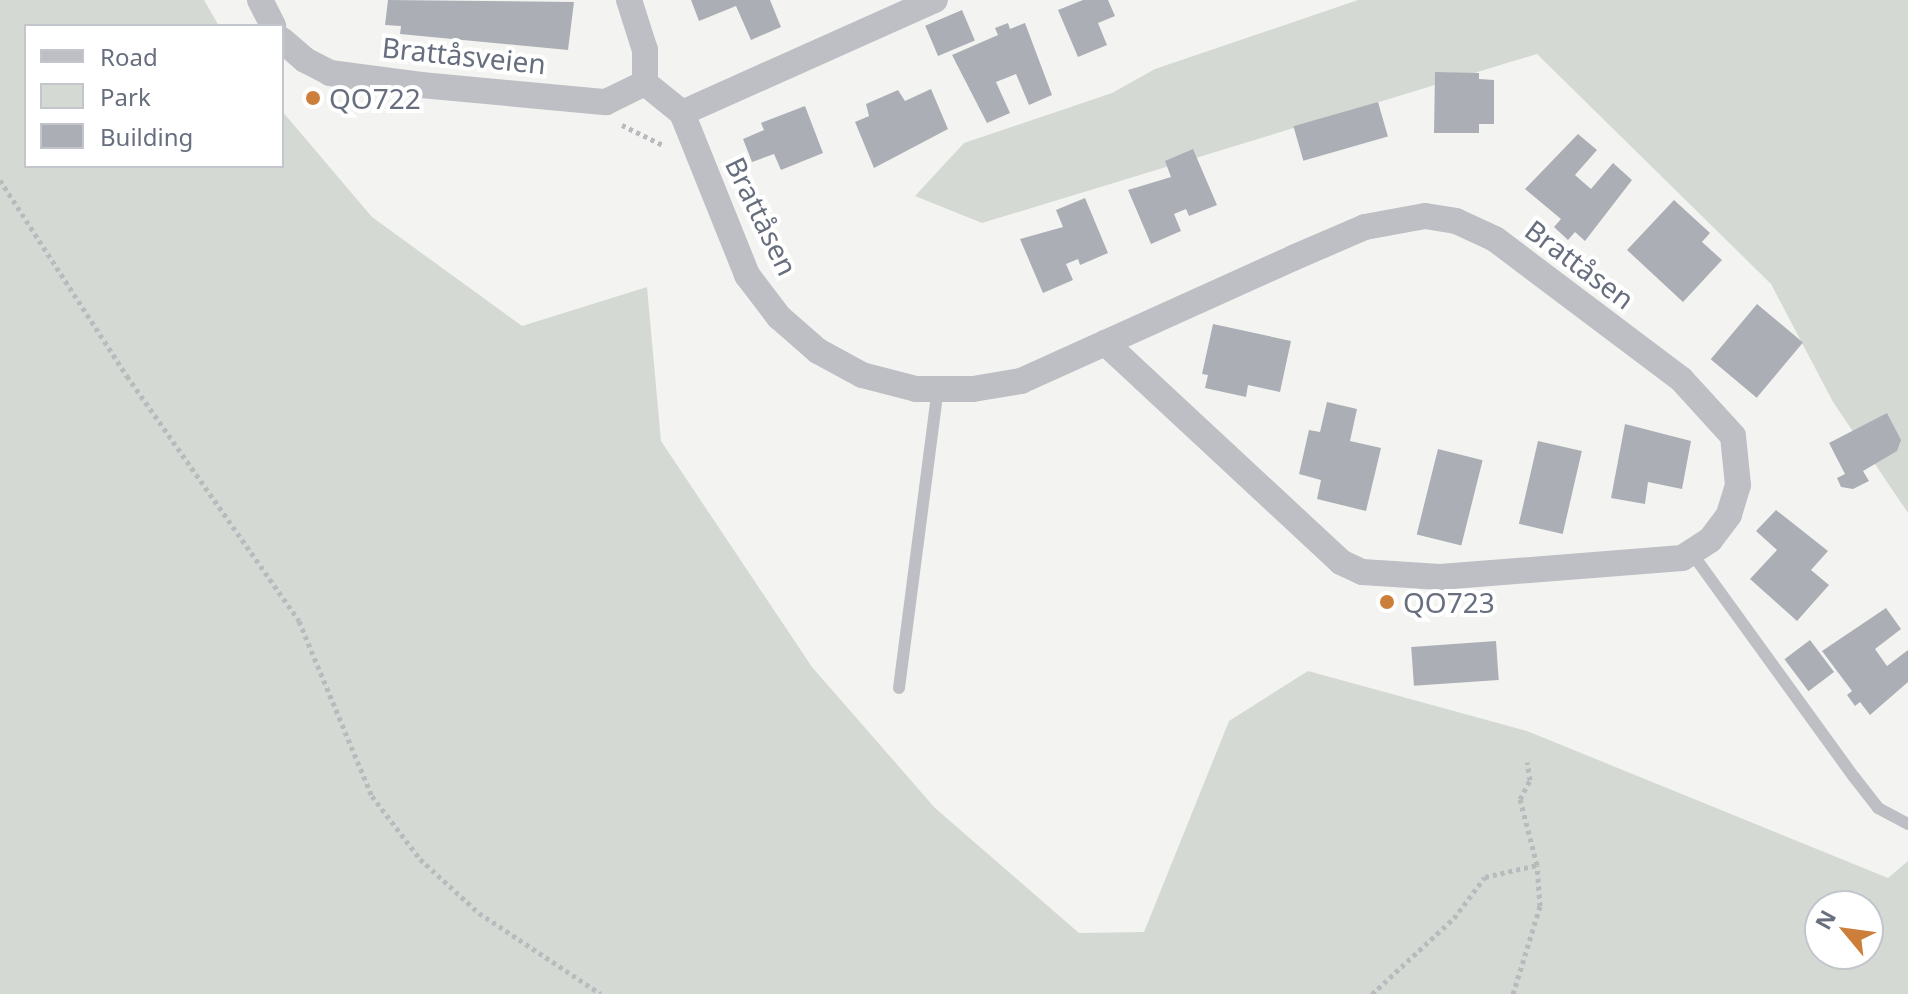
<!DOCTYPE html>
<meta charset="utf-8">
<style>
body{margin:0}
#map{position:relative;width:1908px;height:994px;overflow:hidden;background:#f3f4f1;font-family:"Noto Sans",sans-serif}
div>[style]{position:absolute}
.green>*{inset:0;background:#d4dad3}
.building>*{inset:0;background:#abafb5;transform-origin:0 0}
.path>*{height:5px;margin-top:-2.5px;transform-origin:0;background:repeating-linear-gradient(90deg,#b9babd 0 4px,transparent 0 8px)}
.service>*{height:12px;margin:-6px;padding:0 6px;transform-origin:6px;border-radius:6px;background:#bebfc4}
.minor>*{height:26px;margin:-13px;padding:0 13px;transform-origin:13px;border-radius:13px;background:#bebfc4}
.dots>*{width:22px;height:22px;translate:-50% -50%;box-sizing:border-box;border:4px solid #fff;border-radius:50%}
span{translate:-50% -50%;white-space:nowrap;text-align:center;line-height:1.15;-webkit-text-stroke:8px #fff;paint-order:stroke}
.street-label{font-size:28px;color:#676e7e}
.poi-label{font-size:28px;color:#676e7e}
.left{translate:0 -50%;text-align:left}
.legend{position:absolute;left:24px;top:24px;width:260px;height:144px;box-sizing:border-box;background:#fff;border:2px solid #c2c5cb;margin:0;padding:10px 14px;list-style:none;font-size:24px;color:#676e7e}
.legend li{display:flex;align-items:center;gap:16px;height:40px}
.legend b{width:40px;border:2px solid #c2c5cb}
.north{position:absolute;left:1804px;top:890px;width:80px;height:80px;box-sizing:border-box;background:#fff;border:2px solid #c2c5cb;border-radius:50%;rotate:299deg;font-size:22px;font-weight:700;line-height:32px;text-align:center;color:#676e7e}
.north::after{content:'';display:block;margin:auto;width:28px;height:36px;background:#cb7f3a;clip-path:polygon(50% 0,100% 100%,50% 72%,0 100%)}
</style>
<div id="map">
<div class="green">
<i style="clip-path:polygon(evenodd,0 0,204px 0,219px 26px,26px 26px,26px 166px,282px 166px,282px 111px,372px 217px,522px 326px,647px 287px,661px 441px,812px 667px,935px 808px,1079px 933px,1144px 932px,1229px 721px,1308px 671px,1527px 731px,1888px 878px,1908px 861px,1908px 994px,0 994px,0 0,1820px 906px,1868px 906px,1868px 954px,1820px 954px,1820px 906px)"></i>
<i style="clip-path:polygon(1358px 0,1908px 0,1908px 513px,1833px 402px,1771px 284px,1537px 54px,982px 223px,915px 196px,964px 143px,1112px 93px,1155px 69px)"></i>
</div>
<div class="building">
<i style="clip-path:polygon(388px 0,574px 2px,568px 50px,400px 34px,401px 26px,385px 25px)"></i>
<i style="clip-path:polygon(691px 0,770px 0,781px 27px,751px 40px,736px 6px,699px 21px)"></i>
<i style="clip-path:polygon(1083px 0,1108px 0,1115px 16px,1098px 23px,1107px 45px,1078px 57px,1058px 10px)"></i>
<i style="left:962px;top:10px;width:33px;height:40px;rotate:67deg"></i>
<i style="clip-path:polygon(1008px 23px,1010px 29px,1025px 23px,1052px 95px,1029px 105px,1016px 74px,996px 82px,1010px 113px,987px 123px,952px 55px,998px 35px,995px 28px)"></i>
<i style="clip-path:polygon(1435px 72px,1479px 73px,1479px 79px,1494px 80px,1494px 124px,1479px 124px,1479px 133px,1434px 133px)"></i>
<i style="clip-path:polygon(931px 89px,948px 129px,874px 168px,855px 122px,869px 116px,866px 104px,898px 90px,905px 101px)"></i>
<i style="left:307px;top:92px;width:16px;height:9px;rotate:15deg"></i>
<i style="left:1378px;top:102px;width:36px;height:88px;rotate:74deg"></i>
<i style="clip-path:polygon(805px 106px,823px 153px,781px 170px,774px 154px,752px 162px,743px 139px,764px 130px,761px 123px)"></i>
<i style="clip-path:polygon(1578px 134px,1597px 150px,1575px 175px,1591px 189px,1613px 163px,1632px 180px,1585px 241px,1575px 232px,1568px 240px,1554px 227px,1561px 219px,1525px 189px)"></i>
<i style="clip-path:polygon(1193px 149px,1217px 205px,1189px 216px,1186px 209px,1174px 214px,1181px 231px,1151px 244px,1128px 190px,1171px 177px,1165px 161px)"></i>
<i style="clip-path:polygon(1085px 198px,1108px 253px,1080px 265px,1078px 259px,1066px 264px,1073px 280px,1043px 293px,1020px 239px,1063px 227px,1056px 210px)"></i>
<i style="clip-path:polygon(1674px 200px,1710px 233px,1702px 242px,1722px 260px,1683px 302px,1627px 250px)"></i>
<i style="left:1757px;top:304px;width:60px;height:72px;rotate:40deg"></i>
<i style="clip-path:polygon(1213px 324px,1291px 341px,1280px 392px,1248px 385px,1246px 397px,1205px 388px,1208px 375px,1202px 374px)"></i>
<i style="clip-path:polygon(1327px 402px,1357px 409px,1350px 441px,1381px 448px,1366px 511px,1317px 499px,1321px 480px,1299px 474px,1309px 430px,1320px 432px)"></i>
<i style="clip-path:polygon(1887px 413px,1901px 440px,1897px 451px,1863px 471px,1869px 481px,1853px 489px,1841px 487px,1837px 478px,1845px 474px,1829px 443px)"></i>
<i style="clip-path:polygon(1625px 424px,1691px 441px,1682px 489px,1648px 482px,1645px 504px,1611px 498px)"></i>
<i style="left:1538px;top:441px;width:45px;height:85px;rotate:13deg"></i>
<i style="left:1438px;top:449px;width:46px;height:88px;rotate:14deg"></i>
<i style="clip-path:polygon(1776px 510px,1828px 551px,1811px 570px,1829px 585px,1797px 621px,1750px 579px,1777px 550px,1756px 531px)"></i>
<i style="left:1381px;top:595px;width:16px;height:11px;rotate:18deg"></i>
<i style="clip-path:polygon(1886px 608px,1901px 629px,1875px 649px,1887px 666px,1908px 650px,1908px 682px,1870px 715px,1860px 702px,1855px 706px,1847px 695px,1852px 691px,1822px 651px)"></i>
<i style="left:1810px;top:640px;width:40px;height:32px;rotate:53deg"></i>
<i style="left:1496px;top:641px;width:39px;height:85px;rotate:86deg"></i>
</div>
<div class="path">
<i style="left:622px;top:125px;width:46px;rotate:26deg"></i>
<i style="left:0;top:180px;width:234px;rotate:57.1deg"></i>
<i style="left:127px;top:376px;width:299px;rotate:54.9deg"></i>
<i style="left:299px;top:621px;width:190px;rotate:67.4deg"></i>
<i style="left:372px;top:796px;width:79px;rotate:52.7deg"></i>
<i style="left:420px;top:859px;width:80px;rotate:42.5deg"></i>
<i style="left:479px;top:913px;width:146px;rotate:33.6deg"></i>
<i style="left:1372px;top:994px;width:112px;rotate:-42.8deg"></i>
<i style="left:1454px;top:918px;width:51px;rotate:-52.9deg"></i>
<i style="left:1485px;top:877px;width:53px;rotate:-13deg"></i>
<i style="left:1513px;top:994px;width:92px;rotate:-72.9deg"></i>
<i style="left:1540px;top:906px;width:41px;rotate:-94.2deg"></i>
<i style="left:1537px;top:865px;width:68px;rotate:-104.4deg"></i>
<i style="left:1520px;top:799px;width:21px;rotate:-62deg"></i>
<i style="left:1530px;top:780px;width:18px;rotate:-99deg"></i>
</div>
<div class="service">
<i style="left:1691px;top:552px;width:278px;rotate:54.1deg"></i>
<i style="left:1854px;top:777px;width:39px;rotate:52deg"></i>
<i style="left:1878px;top:808px;width:34px;rotate:28deg"></i>
<i style="left:899px;top:688px;width:302px;rotate:-82.6deg"></i>
</div>
<div class="minor">
<i style="left:260px;top:0;width:29px;rotate:63deg"></i>
<i style="left:629px;top:0;width:52px;rotate:72.3deg"></i>
<i style="left:645px;top:50px;width:33px;rotate:90deg"></i>
<i style="left:282px;top:40px;width:30px;rotate:41deg"></i>
<i style="left:305px;top:60px;width:28px;rotate:27deg"></i>
<i style="left:330px;top:73px;width:92px;rotate:7.5deg"></i>
<i style="left:421px;top:85px;width:186px;rotate:5.3deg"></i>
<i style="left:606px;top:102px;width:43px;rotate:-26deg"></i>
<i style="left:645px;top:83px;width:48px;rotate:39deg"></i>
<i style="left:682px;top:113px;width:175px;rotate:68.1deg"></i>
<i style="left:747px;top:275px;width:53px;rotate:52.7deg"></i>
<i style="left:779px;top:317px;width:52px;rotate:41.1deg"></i>
<i style="left:818px;top:351px;width:50px;rotate:28.6deg"></i>
<i style="left:862px;top:375px;width:56px;rotate:14.5deg"></i>
<i style="left:916px;top:389px;width:57px"></i>
<i style="left:973px;top:389px;width:49px;rotate:-9.5deg"></i>
<i style="left:1021px;top:381px;width:92px;rotate:-24.3deg"></i>
<i style="left:1105px;top:343px;width:206px;rotate:-24.3deg"></i>
<i style="left:1293px;top:258px;width:78px;rotate:-23.3deg"></i>
<i style="left:1365px;top:227px;width:61px;rotate:-10.4deg"></i>
<i style="left:1425px;top:216px;width:31px;rotate:9deg"></i>
<i style="left:1456px;top:221px;width:43px;rotate:24.8deg"></i>
<i style="left:1495px;top:239px;width:233px;rotate:37deg"></i>
<i style="left:1681px;top:379px;width:77px;rotate:47.6deg"></i>
<i style="left:1733px;top:436px;width:49px;rotate:84.2deg"></i>
<i style="left:1738px;top:485px;width:31px;rotate:107deg"></i>
<i style="left:1729px;top:515px;width:31px;rotate:127deg"></i>
<i style="left:1710px;top:540px;width:33px;rotate:147deg"></i>
<i style="left:1682px;top:558px;width:243px;rotate:175.5deg"></i>
<i style="left:1440px;top:577px;width:78px;rotate:-176.3deg"></i>
<i style="left:1362px;top:572px;width:23px;rotate:-155deg"></i>
<i style="left:1341px;top:562px;width:322px;rotate:-137.1deg"></i>
<i style="left:682px;top:113px;width:277px;rotate:-24.1deg"></i>
</div>
<div class="dots">
<i style="left:313px;top:98px;background:#cb7f3a"></i>
<i style="left:1387px;top:602px;background:#cb7f3a"></i>
</div>
<div class="street-label">
<span style="left:464px;top:55px;rotate:6deg">Brattåsveien</span>
<span style="left:762px;top:216px;rotate:64deg">Brattåsen</span>
<span style="left:1580px;top:264px;rotate:37deg">Brattåsen</span>
</div>
<div class="poi-label">
<span class="left" style="left:329px;top:98px">QO722</span>
<span class="left" style="left:1403px;top:602px">QO723</span>
</div>
<ul class="legend">
<li><b style="height:10px;background:#bebfc4"></b>Road</li>
<li><b style="height:22px;background:#d4dad3"></b>Park</li>
<li><b style="height:22px;background:#abafb5"></b>Building</li>
</ul>
<div class="north">N</div>
</div>
